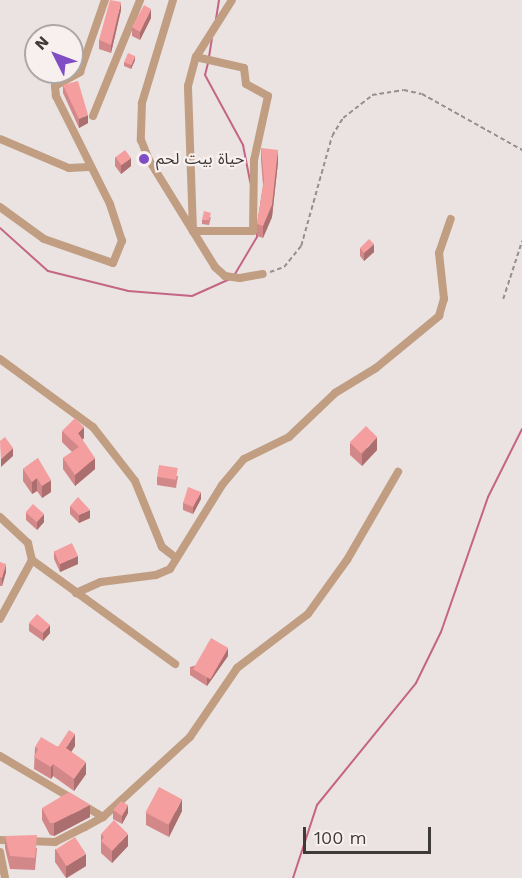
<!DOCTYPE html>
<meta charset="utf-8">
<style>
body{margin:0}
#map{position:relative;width:522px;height:878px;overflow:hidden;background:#eae3e1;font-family:"Work Sans","Noto Sans Arabic",sans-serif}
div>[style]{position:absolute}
.stream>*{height:2px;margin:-1px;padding:0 1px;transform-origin:1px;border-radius:1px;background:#c56586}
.path>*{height:1.5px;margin-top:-0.75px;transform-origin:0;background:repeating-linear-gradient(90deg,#95908e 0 4.5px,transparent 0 7.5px)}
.minor>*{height:8px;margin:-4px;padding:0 4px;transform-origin:4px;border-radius:4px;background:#c19d82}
.wall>*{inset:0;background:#d28889}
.shaded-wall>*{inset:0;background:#ab6f6f}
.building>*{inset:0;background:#f49e9f;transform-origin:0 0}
.dots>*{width:16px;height:16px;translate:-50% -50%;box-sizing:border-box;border:3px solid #f7f0ee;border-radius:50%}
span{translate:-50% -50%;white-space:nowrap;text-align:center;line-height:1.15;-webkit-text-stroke:4.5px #f7f0ee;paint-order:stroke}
.poi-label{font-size:16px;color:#3d3a39}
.left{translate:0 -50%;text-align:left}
.north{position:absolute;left:24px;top:24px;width:60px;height:60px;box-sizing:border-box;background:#f7f0ee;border:2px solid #ada7a6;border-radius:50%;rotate:312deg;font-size:16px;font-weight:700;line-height:24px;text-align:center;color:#3d3a39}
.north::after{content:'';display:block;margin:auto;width:21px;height:27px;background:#814dc5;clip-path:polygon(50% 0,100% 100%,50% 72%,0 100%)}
.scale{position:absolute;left:303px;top:827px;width:128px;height:27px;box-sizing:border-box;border:3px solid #3d3a39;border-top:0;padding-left:8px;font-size:18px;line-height:21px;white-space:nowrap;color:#3d3a39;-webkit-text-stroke:4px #f7f0ee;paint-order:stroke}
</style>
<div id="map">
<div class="stream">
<i style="left:216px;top:19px;width:19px;rotate:-81deg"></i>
<i style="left:209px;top:57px;width:18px;rotate:-81deg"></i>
<i style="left:208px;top:63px;width:12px;rotate:104deg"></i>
<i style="left:205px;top:75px;width:80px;rotate:61.5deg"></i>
<i style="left:243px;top:145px;width:38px;rotate:79deg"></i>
<i style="left:0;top:228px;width:64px;rotate:41.9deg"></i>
<i style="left:48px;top:271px;width:82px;rotate:14deg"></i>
<i style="left:128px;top:291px;width:64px;rotate:4.5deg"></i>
<i style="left:192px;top:296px;width:44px;rotate:-24.2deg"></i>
<i style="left:235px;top:274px;width:43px;rotate:-59.3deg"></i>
<i style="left:257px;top:237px;width:5px;rotate:-90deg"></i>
<i style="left:293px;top:878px;width:77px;rotate:-71.8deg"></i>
<i style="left:317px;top:805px;width:157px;rotate:-50.9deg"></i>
<i style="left:416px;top:683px;width:57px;rotate:-63.9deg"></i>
<i style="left:441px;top:632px;width:143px;rotate:-70.8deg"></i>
<i style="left:488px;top:497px;width:76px;rotate:-63.4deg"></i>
</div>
<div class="path">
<i style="left:270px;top:272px;width:15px;rotate:-20deg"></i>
<i style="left:284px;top:267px;width:27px;rotate:-51deg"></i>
<i style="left:301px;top:246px;width:114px;rotate:-74.3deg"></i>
<i style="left:332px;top:136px;width:21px;rotate:-59deg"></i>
<i style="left:343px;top:118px;width:37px;rotate:-38deg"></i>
<i style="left:372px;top:95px;width:32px;rotate:-9deg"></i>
<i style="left:404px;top:90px;width:18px;rotate:13deg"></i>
<i style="left:422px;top:94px;width:115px;rotate:29.2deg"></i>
<i style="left:503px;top:299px;width:61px;rotate:-71.9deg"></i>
</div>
<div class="minor">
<i style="left:173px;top:0;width:108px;rotate:106.8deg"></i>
<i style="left:142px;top:103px;width:37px;rotate:92deg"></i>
<i style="left:141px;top:140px;width:22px;rotate:68deg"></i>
<i style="left:149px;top:160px;width:126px;rotate:58.3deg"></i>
<i style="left:215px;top:267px;width:13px;rotate:42deg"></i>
<i style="left:225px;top:276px;width:15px;rotate:8deg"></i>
<i style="left:240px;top:278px;width:23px;rotate:-10deg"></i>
<i style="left:196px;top:57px;width:49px;rotate:12.9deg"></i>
<i style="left:244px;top:68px;width:16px;rotate:83deg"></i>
<i style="left:246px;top:84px;width:25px;rotate:29deg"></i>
<i style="left:268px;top:96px;width:66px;rotate:102.3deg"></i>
<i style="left:254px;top:160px;width:71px;rotate:90.8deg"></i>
<i style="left:253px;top:231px;width:60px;rotate:180deg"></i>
<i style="left:193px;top:231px;width:145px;rotate:-92deg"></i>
<i style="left:188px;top:86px;width:30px;rotate:-75deg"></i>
<i style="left:196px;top:57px;width:67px;rotate:-57.7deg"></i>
<i style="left:93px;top:116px;width:125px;rotate:-67.9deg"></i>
<i style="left:0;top:139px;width:75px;rotate:22.8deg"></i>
<i style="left:69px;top:168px;width:20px;rotate:-3deg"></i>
<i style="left:0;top:207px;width:54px;rotate:36deg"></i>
<i style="left:44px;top:239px;width:73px;rotate:19.2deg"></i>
<i style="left:113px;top:263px;width:24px;rotate:-68deg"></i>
<i style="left:122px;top:241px;width:39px;rotate:-108deg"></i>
<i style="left:110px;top:204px;width:121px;rotate:-116.6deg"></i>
<i style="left:56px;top:96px;width:10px;rotate:-96deg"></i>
<i style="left:55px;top:86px;width:29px;rotate:-29deg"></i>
<i style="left:80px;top:72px;width:76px;rotate:-70.9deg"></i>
<i style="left:0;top:359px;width:115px;rotate:36.2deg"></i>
<i style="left:93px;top:427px;width:68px;rotate:52.1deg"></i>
<i style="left:135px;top:481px;width:71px;rotate:67.8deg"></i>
<i style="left:162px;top:547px;width:18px;rotate:38deg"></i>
<i style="left:0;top:517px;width:38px;rotate:43deg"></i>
<i style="left:28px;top:543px;width:17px;rotate:77deg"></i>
<i style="left:32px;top:560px;width:67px;rotate:118.5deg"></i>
<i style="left:32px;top:560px;width:177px;rotate:36deg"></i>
<i style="left:76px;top:593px;width:27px;rotate:-24deg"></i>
<i style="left:101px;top:582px;width:55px;rotate:-7.3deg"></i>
<i style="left:156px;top:575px;width:15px;rotate:-23deg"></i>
<i style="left:170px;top:569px;width:99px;rotate:-58.2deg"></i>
<i style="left:222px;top:485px;width:34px;rotate:-50deg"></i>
<i style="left:244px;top:459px;width:50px;rotate:-26.1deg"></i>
<i style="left:289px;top:437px;width:64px;rotate:-43.7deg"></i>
<i style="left:335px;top:393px;width:48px;rotate:-31.4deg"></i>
<i style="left:376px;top:368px;width:82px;rotate:-39.5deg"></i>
<i style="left:439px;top:316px;width:18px;rotate:-74deg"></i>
<i style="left:444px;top:299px;width:46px;rotate:-96.2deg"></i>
<i style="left:439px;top:253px;width:36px;rotate:-71deg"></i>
<i style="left:0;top:756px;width:120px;rotate:30.6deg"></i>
<i style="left:0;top:840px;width:55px;rotate:2.1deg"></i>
<i style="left:55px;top:842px;width:34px;rotate:-27deg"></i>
<i style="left:85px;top:827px;width:21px;rotate:-29deg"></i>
<i style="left:103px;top:817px;width:118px;rotate:-42.6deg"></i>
<i style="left:190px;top:737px;width:83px;rotate:-55.7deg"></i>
<i style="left:237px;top:668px;width:89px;rotate:-37.3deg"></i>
<i style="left:308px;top:614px;width:67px;rotate:-54.2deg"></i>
<i style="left:347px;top:560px;width:102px;rotate:-59.9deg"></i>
<i style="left:0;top:852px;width:26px;rotate:79deg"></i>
</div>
<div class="wall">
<i style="clip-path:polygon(121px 10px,111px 53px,99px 49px,99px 40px)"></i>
<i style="clip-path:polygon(151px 18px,140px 40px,132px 36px,132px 27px)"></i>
<i style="clip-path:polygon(135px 60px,131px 69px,124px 66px,124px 62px)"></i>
<i style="clip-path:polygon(63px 85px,88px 123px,79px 128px,63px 93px)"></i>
<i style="clip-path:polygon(261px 148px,278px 162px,272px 217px,263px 238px,257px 236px,257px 224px,263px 185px,261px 160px)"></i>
<i style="clip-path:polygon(115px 157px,131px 166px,121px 174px,115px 166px)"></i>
<i style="clip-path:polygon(211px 217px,209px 225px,202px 224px,202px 220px)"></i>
<i style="clip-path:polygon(360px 248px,374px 252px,364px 261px,360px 256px)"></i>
<i style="clip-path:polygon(62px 431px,84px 438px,82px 439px,95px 469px,75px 486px,63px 469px,63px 458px,72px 452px,62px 442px)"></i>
<i style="clip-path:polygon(350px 443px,377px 450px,362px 466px,350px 455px)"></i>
<i style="clip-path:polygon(38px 458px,51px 492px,42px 498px,37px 491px,32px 494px,23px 481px,23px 469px)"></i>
<i style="clip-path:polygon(178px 476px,176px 488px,157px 485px,157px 477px)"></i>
<i style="clip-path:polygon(201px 499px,193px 514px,183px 510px,183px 503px)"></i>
<i style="clip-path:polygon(70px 506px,90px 518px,79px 523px,70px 514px)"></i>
<i style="clip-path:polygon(26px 512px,44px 522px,37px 530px,26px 520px)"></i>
<i style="clip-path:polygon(54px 551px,78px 564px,60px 572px,54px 559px)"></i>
<i style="clip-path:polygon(0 562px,6px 572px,2px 586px,0 586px)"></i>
<i style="clip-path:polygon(29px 623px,50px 633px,43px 641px,29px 631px)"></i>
<i style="clip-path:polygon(228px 656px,207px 686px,190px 675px,190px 667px)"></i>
<i style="clip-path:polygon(75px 746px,71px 752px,86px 774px,74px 791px,53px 776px,51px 779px,34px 769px,35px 747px)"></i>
<i style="clip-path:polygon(42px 808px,90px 817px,54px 836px,50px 835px,42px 820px)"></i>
<i style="clip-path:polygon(113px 810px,128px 813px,122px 824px,113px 819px)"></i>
<i style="clip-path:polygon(182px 811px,169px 837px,146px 825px,146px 813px)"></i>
<i style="clip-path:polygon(101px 834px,128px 846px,112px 863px,101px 853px)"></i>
<i style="clip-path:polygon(5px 836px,37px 848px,35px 870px,10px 869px,5px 848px)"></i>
<i style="clip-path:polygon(55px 849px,86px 866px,67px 878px,66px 878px,55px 862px)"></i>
</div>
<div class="shaded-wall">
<i style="clip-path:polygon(121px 2px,121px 10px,111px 53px,111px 45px)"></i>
<i style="clip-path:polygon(151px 9px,151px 18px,140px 40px,140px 32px)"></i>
<i style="clip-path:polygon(135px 56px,135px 60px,131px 69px,131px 65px)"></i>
<i style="clip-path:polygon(88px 115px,88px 123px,79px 128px,79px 119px)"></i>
<i style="clip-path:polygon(278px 150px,278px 162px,272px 217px,263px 238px,263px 226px)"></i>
<i style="clip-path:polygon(131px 158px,131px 166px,121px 174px,121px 165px)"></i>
<i style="clip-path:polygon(374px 244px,374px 252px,364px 261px,364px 253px)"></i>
<i style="clip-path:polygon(84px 427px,84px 438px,78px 444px,78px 433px)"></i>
<i style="clip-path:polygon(377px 437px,377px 450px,362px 466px,362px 454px)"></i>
<i style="clip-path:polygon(13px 448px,13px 456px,1px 467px,1px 459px)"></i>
<i style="clip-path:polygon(95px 458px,95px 469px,75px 486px,75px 475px)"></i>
<i style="clip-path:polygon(37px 478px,37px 491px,32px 494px,32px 482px)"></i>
<i style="clip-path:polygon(51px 480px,51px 492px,42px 498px,42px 486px)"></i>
<i style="clip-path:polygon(201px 492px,201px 499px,193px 514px,193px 507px)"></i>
<i style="clip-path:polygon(90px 510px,90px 518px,79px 523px,79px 515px)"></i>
<i style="clip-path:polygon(44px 514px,44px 522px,37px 530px,37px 521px)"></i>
<i style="clip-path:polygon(78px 556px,78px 564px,60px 572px,60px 564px)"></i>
<i style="clip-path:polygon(6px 564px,6px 572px,2px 586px,2px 578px)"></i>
<i style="clip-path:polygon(50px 625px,50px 633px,43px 641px,43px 633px)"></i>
<i style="clip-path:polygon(228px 648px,228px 656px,207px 686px,207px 678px)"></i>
<i style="clip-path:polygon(75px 734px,75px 746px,66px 760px,66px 748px)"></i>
<i style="clip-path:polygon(86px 762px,86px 774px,74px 791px,74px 779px)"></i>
<i style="clip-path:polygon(53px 764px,53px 776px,51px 779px,51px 767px)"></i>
<i style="clip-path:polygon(182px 799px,182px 811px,169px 837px,169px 825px)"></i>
<i style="clip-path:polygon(90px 805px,90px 817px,54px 836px,54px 823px)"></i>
<i style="clip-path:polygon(128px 805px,128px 813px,122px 824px,122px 816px)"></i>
<i style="clip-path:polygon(128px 834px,128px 846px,112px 863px,112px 851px)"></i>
<i style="clip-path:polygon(86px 854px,86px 866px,66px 878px,66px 866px)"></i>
</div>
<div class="building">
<i style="clip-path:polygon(110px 0,121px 2px,111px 45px,99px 40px)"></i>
<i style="clip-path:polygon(144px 5px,151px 9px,140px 32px,132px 27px)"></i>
<i style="left:128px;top:53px;width:8px;height:10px;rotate:23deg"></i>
<i style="clip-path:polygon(78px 81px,88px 115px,79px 119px,63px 85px)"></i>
<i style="clip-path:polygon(261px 148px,278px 150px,272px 205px,263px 226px,257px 224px,264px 180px)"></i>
<i style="left:125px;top:150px;width:10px;height:12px;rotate:53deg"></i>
<i style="clip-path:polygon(204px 211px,211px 213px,209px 220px,202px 220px)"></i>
<i style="clip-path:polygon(369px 239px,374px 244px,364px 253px,360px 248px)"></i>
<i style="clip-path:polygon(75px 418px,84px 427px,78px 433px,95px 458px,75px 475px,63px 458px,79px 447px,62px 431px)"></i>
<i style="left:366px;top:426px;width:16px;height:23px;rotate:45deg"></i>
<i style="clip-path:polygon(5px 437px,13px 448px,1px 459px,0 441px)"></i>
<i style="clip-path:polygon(38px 458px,51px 480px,42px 486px,37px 478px,32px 482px,23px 469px)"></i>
<i style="left:159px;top:465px;width:19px;height:12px;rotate:9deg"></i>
<i style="clip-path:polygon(188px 487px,201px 492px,193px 507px,183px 503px)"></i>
<i style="clip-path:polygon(78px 497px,90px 510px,79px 515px,70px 506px)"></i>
<i style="left:33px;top:504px;width:15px;height:11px;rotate:42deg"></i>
<i style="left:72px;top:543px;width:14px;height:20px;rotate:65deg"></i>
<i style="clip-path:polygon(0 562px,6px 564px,2px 578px,0 577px)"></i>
<i style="clip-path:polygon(37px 614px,50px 625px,43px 633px,29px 623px)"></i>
<i style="left:211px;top:638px;width:20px;height:36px;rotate:30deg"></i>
<i style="clip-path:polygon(69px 730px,75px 734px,66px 748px,86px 762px,74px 779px,53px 764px,51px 767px,34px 757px,38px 749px,35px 747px,41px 737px,58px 747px)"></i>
<i style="left:159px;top:787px;width:26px;height:29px;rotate:28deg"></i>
<i style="clip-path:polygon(69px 792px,90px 805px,54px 823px,50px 823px,42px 808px)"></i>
<i style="clip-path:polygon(121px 801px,128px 805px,122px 816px,113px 810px)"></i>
<i style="clip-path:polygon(114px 820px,128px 834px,112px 851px,101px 841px,104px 837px,101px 834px)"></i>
<i style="clip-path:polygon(37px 835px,35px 858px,10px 856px,5px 836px)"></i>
<i style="left:75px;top:837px;width:20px;height:23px;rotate:57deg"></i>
</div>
<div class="dots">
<i style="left:144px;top:159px;background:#814dc5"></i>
</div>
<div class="poi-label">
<span class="left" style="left:156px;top:159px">حياة بيت لحم</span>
</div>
<div class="north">N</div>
<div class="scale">100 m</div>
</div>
